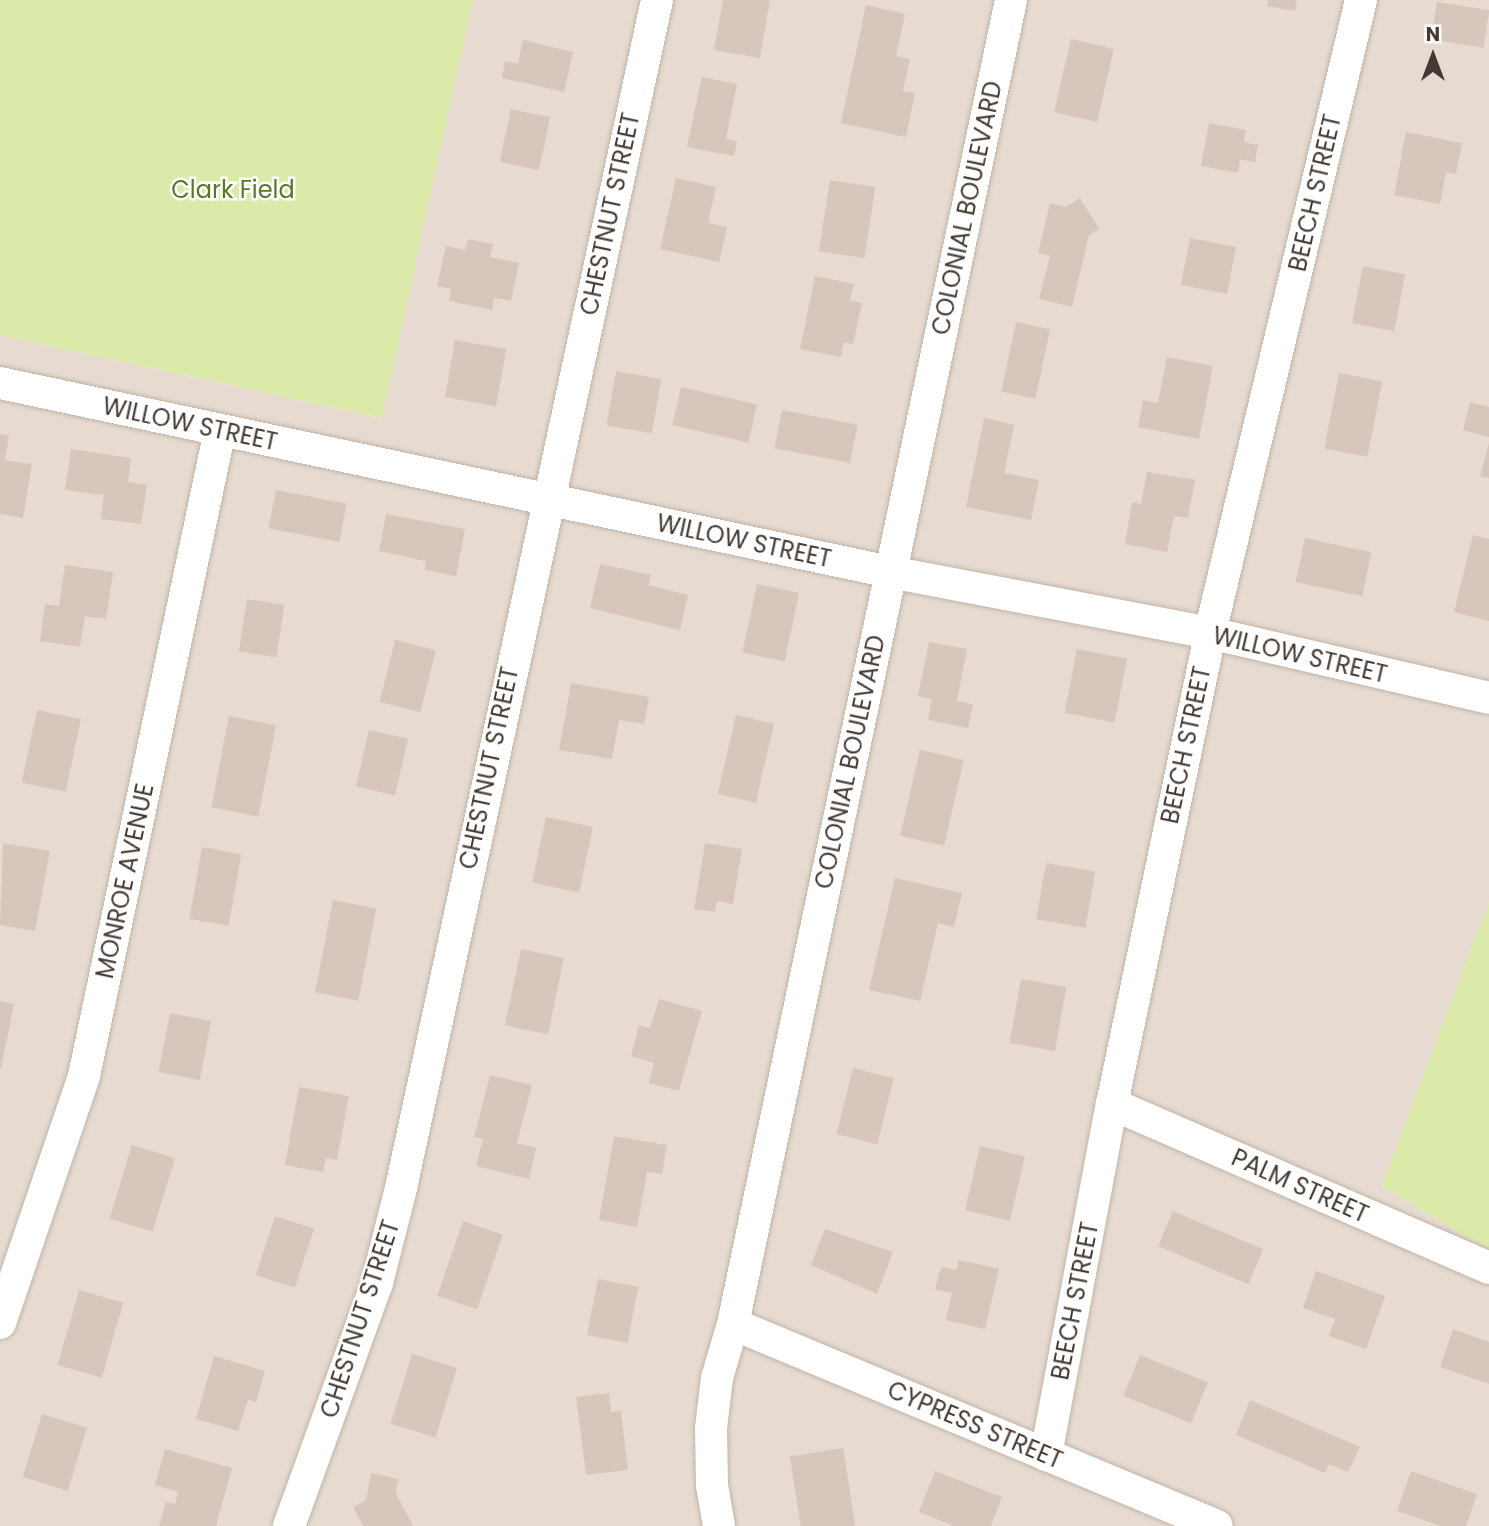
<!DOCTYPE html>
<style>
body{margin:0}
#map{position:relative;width:1489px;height:1526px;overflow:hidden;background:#f2eae3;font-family:Poppins,sans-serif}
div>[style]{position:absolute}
.residential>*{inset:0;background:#e7dbd1}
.green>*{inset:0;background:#dbe9a9}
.building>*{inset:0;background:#d7c6bb;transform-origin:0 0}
.roads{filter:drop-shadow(0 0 2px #c1b3a8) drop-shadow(0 0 2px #c1b3a8)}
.street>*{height:32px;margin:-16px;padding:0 16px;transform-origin:16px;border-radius:16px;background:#fff}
span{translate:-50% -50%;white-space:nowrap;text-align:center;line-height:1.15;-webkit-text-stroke:5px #fff;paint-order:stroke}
.park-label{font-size:24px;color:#577824}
.street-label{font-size:24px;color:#443a33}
.north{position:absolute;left:1398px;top:21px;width:70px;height:70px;-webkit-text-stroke:5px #fff;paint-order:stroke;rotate:0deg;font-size:19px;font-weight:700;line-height:28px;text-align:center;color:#443a33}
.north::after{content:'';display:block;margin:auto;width:24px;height:32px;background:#443a33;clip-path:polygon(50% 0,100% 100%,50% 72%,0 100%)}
</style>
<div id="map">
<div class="residential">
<i style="clip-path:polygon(473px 0,1489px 0,1489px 902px,1382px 1186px,1489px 1250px,1489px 1526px,0 1526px,0 335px,381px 418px)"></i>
</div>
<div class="green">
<i style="clip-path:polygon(0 0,473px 0,382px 418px,0 335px)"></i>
<i style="clip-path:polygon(1489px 902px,1489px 1250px,1382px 1186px)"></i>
</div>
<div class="building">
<i style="clip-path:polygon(723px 0,770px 0,760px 58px,714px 50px)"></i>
<i style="clip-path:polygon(1268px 0,1297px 0,1295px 11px,1267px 6px)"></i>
<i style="left:1437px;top:2px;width:53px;height:38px;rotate:9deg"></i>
<i style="clip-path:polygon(866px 5px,905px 14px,896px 56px,910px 59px,903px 91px,915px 93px,906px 137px,841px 123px)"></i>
<i style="left:1071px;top:39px;width:44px;height:75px;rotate:13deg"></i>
<i style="clip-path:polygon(523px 40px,573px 52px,564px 92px,502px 78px,505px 61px,518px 64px)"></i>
<i style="clip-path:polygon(702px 77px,737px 84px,726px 139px,737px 141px,734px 156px,687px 147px)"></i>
<i style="left:511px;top:109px;width:40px;height:54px;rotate:12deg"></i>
<i style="clip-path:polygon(1209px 123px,1246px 130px,1244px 142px,1258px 145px,1255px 162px,1240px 159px,1238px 173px,1201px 166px)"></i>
<i style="clip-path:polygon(1406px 132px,1462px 143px,1456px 174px,1446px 172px,1440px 204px,1394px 195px)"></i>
<i style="clip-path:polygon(676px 178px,716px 187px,708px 223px,727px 227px,719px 262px,660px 249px)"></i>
<i style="left:830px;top:180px;width:46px;height:72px;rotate:9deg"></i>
<i style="clip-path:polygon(1080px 198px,1099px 229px,1089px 235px,1072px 307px,1039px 299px,1050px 256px,1038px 253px,1050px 203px,1066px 207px)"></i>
<i style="left:1190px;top:238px;width:47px;height:48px;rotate:11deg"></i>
<i style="clip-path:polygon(468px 239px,493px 244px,490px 257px,519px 263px,511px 301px,494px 298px,492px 310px,449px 301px,451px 289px,437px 286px,446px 246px,465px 250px)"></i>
<i style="left:1363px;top:266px;width:43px;height:58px;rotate:11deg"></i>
<i style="clip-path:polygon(815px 276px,854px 284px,850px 300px,862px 303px,853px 344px,844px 342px,841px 357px,800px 349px)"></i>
<i style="left:1016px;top:322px;width:35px;height:71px;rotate:12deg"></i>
<i style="left:455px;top:340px;width:52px;height:58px;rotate:10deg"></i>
<i style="clip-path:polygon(1167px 357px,1213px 366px,1199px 439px,1138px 427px,1143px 400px,1158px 403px)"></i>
<i style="left:616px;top:371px;width:46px;height:55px;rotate:10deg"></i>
<i style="left:1339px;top:373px;width:44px;height:77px;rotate:11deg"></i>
<i style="left:681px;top:387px;width:78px;height:39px;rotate:13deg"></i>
<i style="clip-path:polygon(1470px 402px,1489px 407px,1489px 437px,1463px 430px)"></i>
<i style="left:782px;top:410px;width:77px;height:39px;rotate:11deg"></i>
<i style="clip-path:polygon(984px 418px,1014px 425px,1004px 473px,1039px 480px,1031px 520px,966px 507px)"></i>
<i style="clip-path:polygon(0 434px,9px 436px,5px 460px,32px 464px,23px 518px,0 514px)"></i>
<i style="clip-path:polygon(1489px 443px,1489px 478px,1480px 476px)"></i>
<i style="clip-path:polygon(71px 449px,131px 458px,128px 482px,147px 485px,141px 524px,101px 519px,104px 495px,65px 490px)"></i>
<i style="clip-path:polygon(1147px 472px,1195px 480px,1188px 518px,1174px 516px,1167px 552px,1125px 544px,1132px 502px,1141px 504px)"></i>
<i style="left:276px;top:490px;width:72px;height:39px;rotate:11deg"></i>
<i style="clip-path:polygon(386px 514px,465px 529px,456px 576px,424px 570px,426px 561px,379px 551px)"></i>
<i style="clip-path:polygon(1473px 535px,1489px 539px,1489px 621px,1454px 612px)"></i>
<i style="left:1305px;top:538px;width:68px;height:45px;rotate:12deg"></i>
<i style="clip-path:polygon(600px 564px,651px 575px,649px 585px,688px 595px,680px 630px,590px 608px)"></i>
<i style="clip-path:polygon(65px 565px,113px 572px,106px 619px,85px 616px,80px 647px,40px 641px,45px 604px,59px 606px)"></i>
<i style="left:757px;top:584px;width:43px;height:70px;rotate:12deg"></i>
<i style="left:247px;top:599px;width:38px;height:53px;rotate:9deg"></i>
<i style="left:395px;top:640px;width:42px;height:64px;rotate:14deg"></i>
<i style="clip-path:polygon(929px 642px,967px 649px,957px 701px,973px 704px,968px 728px,928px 720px,932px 699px,918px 696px)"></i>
<i style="left:1077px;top:649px;width:51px;height:65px;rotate:11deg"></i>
<i style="clip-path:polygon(571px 683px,649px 697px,644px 724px,619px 720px,612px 759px,559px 750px)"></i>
<i style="left:37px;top:710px;width:45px;height:74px;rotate:12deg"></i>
<i style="left:736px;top:715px;width:39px;height:81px;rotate:13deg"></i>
<i style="left:229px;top:716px;width:48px;height:93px;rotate:11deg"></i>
<i style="left:369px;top:730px;width:40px;height:58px;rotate:13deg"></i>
<i style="left:920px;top:750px;width:45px;height:88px;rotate:13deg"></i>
<i style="left:546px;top:817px;width:48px;height:67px;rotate:12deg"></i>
<i style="clip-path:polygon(3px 843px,50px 851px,35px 931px,0 925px)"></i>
<i style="clip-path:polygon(705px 843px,742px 849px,733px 904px,717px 901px,715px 912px,694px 909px)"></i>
<i style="left:202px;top:847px;width:40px;height:73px;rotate:10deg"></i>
<i style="left:1046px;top:863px;width:50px;height:57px;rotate:10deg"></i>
<i style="clip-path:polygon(895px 878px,962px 893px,954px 927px,938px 923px,920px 1001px,869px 990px)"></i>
<i style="left:333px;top:900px;width:44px;height:94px;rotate:11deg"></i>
<i style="left:521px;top:949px;width:44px;height:78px;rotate:12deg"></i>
<i style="left:1021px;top:979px;width:46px;height:65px;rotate:10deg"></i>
<i style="clip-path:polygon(659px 999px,702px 1011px,679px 1091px,649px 1083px,654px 1063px,631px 1056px,639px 1025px,650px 1028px)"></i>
<i style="clip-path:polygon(0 1001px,14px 1004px,1px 1068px,0 1068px)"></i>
<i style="left:170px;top:1013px;width:42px;height:60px;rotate:11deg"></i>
<i style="left:853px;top:1068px;width:42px;height:68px;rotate:14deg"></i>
<i style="clip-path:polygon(490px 1075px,532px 1085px,517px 1143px,536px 1148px,529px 1179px,476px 1166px,483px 1139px,474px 1137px)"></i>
<i style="clip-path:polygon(299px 1087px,349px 1096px,337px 1160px,326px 1158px,323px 1172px,285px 1165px)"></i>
<i style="clip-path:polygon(614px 1136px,667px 1145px,662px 1174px,647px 1172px,637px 1227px,599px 1220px)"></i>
<i style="left:132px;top:1145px;width:45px;height:77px;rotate:17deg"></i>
<i style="left:980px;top:1146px;width:46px;height:66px;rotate:13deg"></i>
<i style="left:1173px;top:1211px;width:98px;height:38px;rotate:23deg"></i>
<i style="left:275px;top:1216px;width:41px;height:62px;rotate:18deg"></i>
<i style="left:463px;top:1221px;width:42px;height:79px;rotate:19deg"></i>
<i style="clip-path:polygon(825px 1229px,893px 1252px,877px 1294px,811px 1265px)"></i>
<i style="clip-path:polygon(959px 1260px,999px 1269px,985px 1329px,946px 1320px,952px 1293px,935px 1290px,941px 1267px,956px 1270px)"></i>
<i style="clip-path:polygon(1316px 1271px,1385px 1296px,1366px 1349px,1329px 1336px,1335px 1319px,1303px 1308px)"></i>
<i style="left:598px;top:1279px;width:41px;height:57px;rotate:11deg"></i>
<i style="left:79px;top:1290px;width:46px;height:78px;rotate:16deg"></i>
<i style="clip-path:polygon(1453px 1329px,1489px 1342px,1489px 1384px,1440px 1367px)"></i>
<i style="left:412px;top:1354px;width:47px;height:73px;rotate:17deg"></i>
<i style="left:1140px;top:1355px;width:73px;height:44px;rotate:22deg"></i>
<i style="clip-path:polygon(214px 1356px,265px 1371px,256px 1402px,248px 1400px,238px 1431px,196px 1419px)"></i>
<i style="clip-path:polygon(609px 1393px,611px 1412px,621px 1411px,628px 1470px,586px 1475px,576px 1397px)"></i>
<i style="clip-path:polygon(1250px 1400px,1360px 1447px,1348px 1472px,1329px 1464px,1325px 1473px,1236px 1435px)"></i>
<i style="left:42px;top:1414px;width:47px;height:66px;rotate:17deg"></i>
<i style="left:843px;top:1448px;width:79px;height:54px;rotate:81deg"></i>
<i style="clip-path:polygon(165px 1449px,232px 1468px,216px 1526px,159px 1526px,166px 1502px,175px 1504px,178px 1492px,155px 1485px)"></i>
<i style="clip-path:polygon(935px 1471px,1002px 1497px,991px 1526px,954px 1526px,919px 1512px)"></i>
<i style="clip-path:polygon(1411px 1471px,1477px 1494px,1466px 1526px,1441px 1526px,1397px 1511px)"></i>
<i style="clip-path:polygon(371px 1473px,398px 1479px,396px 1493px,413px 1526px,363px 1526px,353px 1507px,366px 1500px)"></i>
</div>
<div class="roads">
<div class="street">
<i style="left:0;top:383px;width:910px;rotate:11.99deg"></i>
<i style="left:890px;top:572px;width:326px;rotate:10.8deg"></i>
<i style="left:1210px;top:633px;width:286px;rotate:13.1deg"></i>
<i style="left:1112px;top:1104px;width:411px;rotate:23.5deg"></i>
<i style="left:0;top:1323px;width:261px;rotate:-71.2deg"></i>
<i style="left:84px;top:1076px;width:660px;rotate:-78.11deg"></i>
<i style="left:733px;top:1324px;width:524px;rotate:22.65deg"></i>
<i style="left:1046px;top:1455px;width:357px;rotate:-79.4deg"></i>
<i style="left:1112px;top:1104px;width:481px;rotate:-78.2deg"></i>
<i style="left:1210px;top:633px;width:651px;rotate:-76.58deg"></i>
<i style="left:289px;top:1526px;width:258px;rotate:-70.1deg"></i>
<i style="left:377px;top:1283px;width:98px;rotate:-75.8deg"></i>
<i style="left:401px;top:1188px;width:1215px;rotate:-77.84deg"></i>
<i style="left:719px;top:1526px;width:42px;rotate:-99.7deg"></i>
<i style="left:712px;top:1485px;width:57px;rotate:-91deg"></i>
<i style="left:711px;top:1428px;width:50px;rotate:-83.2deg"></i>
<i style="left:717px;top:1378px;width:56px;rotate:-73.5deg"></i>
<i style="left:733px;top:1324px;width:1353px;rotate:-78.14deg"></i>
</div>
</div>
<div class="park-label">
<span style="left:233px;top:190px">Clark Field</span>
</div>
<div class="street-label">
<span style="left:1315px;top:193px;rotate:-77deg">BEECH STREET</span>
<span style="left:967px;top:208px;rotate:-78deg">COLONIAL BOULEVARD</span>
<span style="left:610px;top:214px;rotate:-78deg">CHESTNUT STREET</span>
<span style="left:190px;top:424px;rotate:12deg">WILLOW STREET</span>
<span style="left:744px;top:541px;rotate:12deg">WILLOW STREET</span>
<span style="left:1300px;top:655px;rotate:13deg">WILLOW STREET</span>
<span style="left:1186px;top:745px;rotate:-78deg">BEECH STREET</span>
<span style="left:850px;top:762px;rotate:-78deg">COLONIAL BOULEVARD</span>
<span style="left:489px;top:768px;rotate:-78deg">CHESTNUT STREET</span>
<span style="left:125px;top:881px;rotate:-78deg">MONROE AVENUE</span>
<span style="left:1300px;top:1186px;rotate:24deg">PALM STREET</span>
<span style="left:1075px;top:1301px;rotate:-79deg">BEECH STREET</span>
<span style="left:360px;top:1319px;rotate:-72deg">CHESTNUT STREET</span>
<span style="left:975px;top:1425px;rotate:23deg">CYPRESS STREET</span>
</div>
<div class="north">N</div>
</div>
